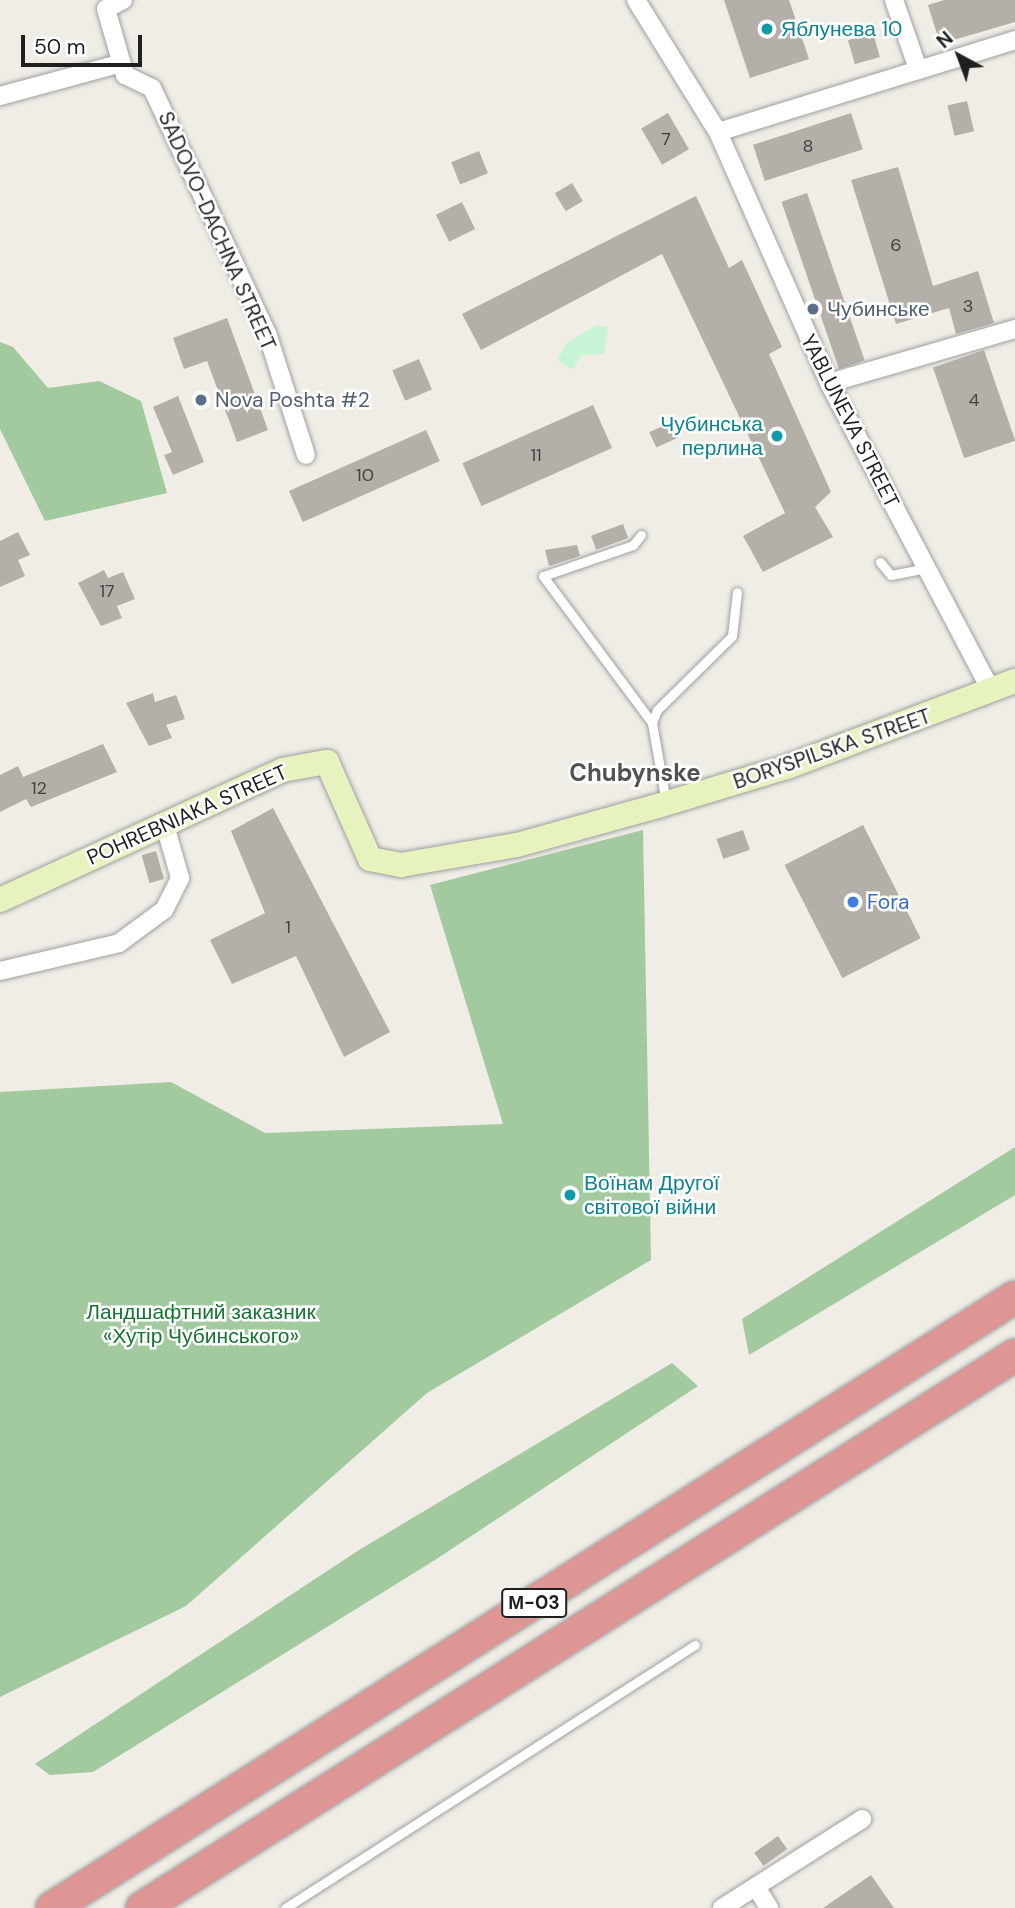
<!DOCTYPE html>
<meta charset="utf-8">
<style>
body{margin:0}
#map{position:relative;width:1015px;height:1908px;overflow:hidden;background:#efede6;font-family:"DM Sans",sans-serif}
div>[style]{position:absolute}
.forest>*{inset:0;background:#a3ca9f}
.park>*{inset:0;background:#c7f4d4}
.building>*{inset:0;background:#b4b0a9;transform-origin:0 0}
.roads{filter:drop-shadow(0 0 2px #a0a0a0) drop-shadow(0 0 2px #a0a0a0)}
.lane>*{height:9px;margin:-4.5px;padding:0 4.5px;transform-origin:4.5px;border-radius:4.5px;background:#fff}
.street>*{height:18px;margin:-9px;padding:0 9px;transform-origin:9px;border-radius:9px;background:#fff}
.secondary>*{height:24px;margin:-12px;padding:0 12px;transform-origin:12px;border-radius:12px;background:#e6f3bf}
.highway>*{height:32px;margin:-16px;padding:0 16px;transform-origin:16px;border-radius:16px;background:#de9695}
.dots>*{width:19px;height:19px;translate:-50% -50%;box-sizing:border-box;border:4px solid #fff;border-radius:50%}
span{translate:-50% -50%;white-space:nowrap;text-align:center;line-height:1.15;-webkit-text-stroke:5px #fff;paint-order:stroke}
.number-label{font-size:18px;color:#444342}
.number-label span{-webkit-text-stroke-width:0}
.shield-label span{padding:2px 5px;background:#fff;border:2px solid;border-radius:5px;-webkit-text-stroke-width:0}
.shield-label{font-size:19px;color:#1f1f1f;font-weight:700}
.culture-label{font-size:21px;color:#0d838f}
.left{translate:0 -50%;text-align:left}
.right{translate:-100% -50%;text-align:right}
.street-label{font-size:21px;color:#1f1f1f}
.service-label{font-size:21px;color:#4e5e75}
.shop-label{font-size:21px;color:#366cbe}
.park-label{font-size:21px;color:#177331}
.quarter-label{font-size:24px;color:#525252;font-weight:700}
.north{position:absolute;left:924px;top:21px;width:70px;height:70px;-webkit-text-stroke:5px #fff;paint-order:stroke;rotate:319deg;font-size:19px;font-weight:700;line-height:28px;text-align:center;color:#1f1f1f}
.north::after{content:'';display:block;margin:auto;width:24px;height:32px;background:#1f1f1f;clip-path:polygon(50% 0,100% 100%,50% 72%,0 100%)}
.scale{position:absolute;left:21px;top:35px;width:121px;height:32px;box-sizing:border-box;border:4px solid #1f1f1f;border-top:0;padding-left:9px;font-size:21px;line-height:24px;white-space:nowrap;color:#1f1f1f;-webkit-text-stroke:5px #fff;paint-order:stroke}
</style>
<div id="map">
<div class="forest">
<i style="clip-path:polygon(0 342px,13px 347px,48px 388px,99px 381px,141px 401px,167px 493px,45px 521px,0 429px)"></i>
<i style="clip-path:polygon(643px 830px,651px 1260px,427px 1393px,186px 1606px,0 1697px,0 1092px,171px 1082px,265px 1133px,503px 1124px,430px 885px)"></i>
<i style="clip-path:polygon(1015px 1147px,1015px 1195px,749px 1355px,742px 1319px)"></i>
<i style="clip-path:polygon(672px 1363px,698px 1386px,435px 1560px,93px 1772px,50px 1775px,35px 1764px,359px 1550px)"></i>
</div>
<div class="park">
<i style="clip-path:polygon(597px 325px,608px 327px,604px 354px,582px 355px,572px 370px,557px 360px,566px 343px)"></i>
</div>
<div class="building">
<i style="clip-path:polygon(724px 0,789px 0,809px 59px,750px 78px)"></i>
<i style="clip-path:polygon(944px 0,1015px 0,1015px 22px,940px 44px,928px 5px)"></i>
<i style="left:873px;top:33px;width:25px;height:26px;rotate:74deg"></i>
<i style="left:967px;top:101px;width:31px;height:20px;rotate:77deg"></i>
<i style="left:668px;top:113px;width:42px;height:31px;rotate:60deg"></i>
<i style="left:851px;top:113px;width:38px;height:103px;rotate:72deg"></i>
<i style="left:479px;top:151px;width:24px;height:30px;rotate:68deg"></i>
<i style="clip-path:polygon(898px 167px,933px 286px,978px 271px,994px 323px,956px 334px,949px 308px,896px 324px,851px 180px)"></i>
<i style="left:572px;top:183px;width:21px;height:20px;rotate:59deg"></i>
<i style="left:807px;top:193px;width:177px;height:27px;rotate:71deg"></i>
<i style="clip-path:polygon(696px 196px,729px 268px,742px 260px,782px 347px,769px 354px,831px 492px,815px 507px,833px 537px,763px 572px,743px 536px,785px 513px,662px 254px,481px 350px,462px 314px)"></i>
<i style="left:462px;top:202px;width:30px;height:29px;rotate:64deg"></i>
<i style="clip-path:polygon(227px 318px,268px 430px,237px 442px,207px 361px,184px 369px,173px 338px)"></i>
<i style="left:984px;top:350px;width:96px;height:54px;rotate:71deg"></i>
<i style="left:419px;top:359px;width:33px;height:29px;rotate:67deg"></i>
<i style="clip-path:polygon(178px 396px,204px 462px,173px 475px,164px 455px,172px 452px,153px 407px)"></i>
<i style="left:593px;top:405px;width:47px;height:143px;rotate:66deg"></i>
<i style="left:671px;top:422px;width:17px;height:24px;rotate:65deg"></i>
<i style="left:426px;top:430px;width:34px;height:150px;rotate:66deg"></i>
<i style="left:623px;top:524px;width:15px;height:34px;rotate:70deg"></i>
<i style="clip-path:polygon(18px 532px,30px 555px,18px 560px,25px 576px,0 587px,0 541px)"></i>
<i style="clip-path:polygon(577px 545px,580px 556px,549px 566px,545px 550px)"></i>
<i style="clip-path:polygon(104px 570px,108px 578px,123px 572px,135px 599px,117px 606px,122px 618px,101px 626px,78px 583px)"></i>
<i style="clip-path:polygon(153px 693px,155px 702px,176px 695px,185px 719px,166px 725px,172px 738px,149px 746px,126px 703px)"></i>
<i style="clip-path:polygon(103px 744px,117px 772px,31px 807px,26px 799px,0 812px,0 775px,18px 766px,23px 777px)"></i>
<i style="clip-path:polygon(273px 808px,390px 1032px,344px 1057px,296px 956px,232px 984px,210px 940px,265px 913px,231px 831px)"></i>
<i style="left:863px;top:825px;width:127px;height:88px;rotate:63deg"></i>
<i style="left:743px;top:830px;width:21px;height:28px;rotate:71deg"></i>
<i style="left:156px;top:851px;width:29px;height:15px;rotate:74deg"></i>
<i style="left:778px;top:1836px;width:16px;height:29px;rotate:55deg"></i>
<i style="clip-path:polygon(871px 1875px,894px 1908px,823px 1908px)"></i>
</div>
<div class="roads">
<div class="lane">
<i style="left:641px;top:535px;width:13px;rotate:129deg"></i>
<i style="left:633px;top:545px;width:95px;rotate:161deg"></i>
<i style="left:543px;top:576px;width:183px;rotate:53.4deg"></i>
<i style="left:652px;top:723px;width:80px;rotate:80deg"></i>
<i style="left:880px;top:562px;width:17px;rotate:50deg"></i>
<i style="left:891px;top:575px;width:36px;rotate:-11deg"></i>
<i style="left:652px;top:723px;width:14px;rotate:-69deg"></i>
<i style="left:657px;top:710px;width:105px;rotate:-44.6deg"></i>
<i style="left:732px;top:636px;width:44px;rotate:-83.5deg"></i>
<i style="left:285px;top:1908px;width:487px;rotate:-32.7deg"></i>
</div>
<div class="street">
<i style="left:123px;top:0;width:19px;rotate:152deg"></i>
<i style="left:106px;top:9px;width:69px;rotate:73.9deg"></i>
<i style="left:125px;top:75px;width:30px;rotate:26deg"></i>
<i style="left:152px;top:88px;width:271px;rotate:64.9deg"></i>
<i style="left:267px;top:333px;width:128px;rotate:72.3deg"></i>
<i style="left:636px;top:0;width:155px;rotate:58.2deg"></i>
<i style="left:718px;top:132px;width:274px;rotate:66.1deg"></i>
<i style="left:829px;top:383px;width:349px;rotate:62.2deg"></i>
<i style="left:894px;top:0;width:73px;rotate:70.8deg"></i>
<i style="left:0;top:96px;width:126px;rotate:-15.1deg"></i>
<i style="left:718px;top:132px;width:311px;rotate:-17.2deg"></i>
<i style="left:829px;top:383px;width:194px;rotate:-16.2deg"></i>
<i style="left:0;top:971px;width:122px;rotate:-13.2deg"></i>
<i style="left:119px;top:943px;width:56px;rotate:-36.3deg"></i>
<i style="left:164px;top:910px;width:36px;rotate:-63deg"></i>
<i style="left:180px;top:878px;width:58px;rotate:-105.9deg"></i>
<i style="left:756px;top:1887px;width:25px;rotate:58deg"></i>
<i style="left:722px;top:1908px;width:166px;rotate:-32.4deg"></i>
</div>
<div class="secondary">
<i style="left:0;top:900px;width:311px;rotate:-24.7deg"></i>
<i style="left:282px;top:770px;width:46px;rotate:-10.1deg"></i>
<i style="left:327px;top:762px;width:106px;rotate:66.1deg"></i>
<i style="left:370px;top:859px;width:32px;rotate:11deg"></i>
<i style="left:401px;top:865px;width:118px;rotate:-9.8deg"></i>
<i style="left:517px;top:845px;width:149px;rotate:-15.5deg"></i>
<i style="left:661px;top:805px;width:132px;rotate:-16.8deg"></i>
<i style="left:787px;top:767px;width:244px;rotate:-20.7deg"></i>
</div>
<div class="highway">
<i style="left:52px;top:1908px;width:1140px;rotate:-32.39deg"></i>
<i style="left:142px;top:1908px;width:1033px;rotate:-32.35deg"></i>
</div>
</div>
<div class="dots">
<i style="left:767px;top:29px;background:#0f9aa8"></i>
<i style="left:813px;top:309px;background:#5c6f8a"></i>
<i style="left:201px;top:400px;background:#5c6f8a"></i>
<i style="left:777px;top:436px;background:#0f9aa8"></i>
<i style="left:853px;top:902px;background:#3f7fe0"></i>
<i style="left:570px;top:1195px;background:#0f9aa8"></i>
</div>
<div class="number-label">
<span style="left:666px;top:139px">7</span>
<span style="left:808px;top:146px">8</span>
<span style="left:896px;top:245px">6</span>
<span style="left:968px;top:306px">3</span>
<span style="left:974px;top:400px">4</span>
<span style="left:536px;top:455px">11</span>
<span style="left:365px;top:475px">10</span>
<span style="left:107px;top:591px">17</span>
<span style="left:39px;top:788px">12</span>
<span style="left:288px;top:927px">1</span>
</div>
<div class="shield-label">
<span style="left:534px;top:1603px">М-03</span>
</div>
<div class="culture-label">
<span class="left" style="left:781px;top:29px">Яблунева 10</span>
<span class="right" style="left:763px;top:436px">Чубинська<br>перлина</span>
<span class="left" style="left:584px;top:1195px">Воїнам Другої<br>світової війни</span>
</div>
<div class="street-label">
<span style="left:217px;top:231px;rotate:66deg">SADOVO-DACHNA STREET</span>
<span style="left:850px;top:421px;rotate:63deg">YABLUNEVA STREET</span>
<span style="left:832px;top:749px;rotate:-19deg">BORYSPILSKA STREET</span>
<span style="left:187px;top:815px;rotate:-24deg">POHREBNIAKA STREET</span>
</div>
<div class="service-label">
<span class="left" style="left:827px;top:309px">Чубинське</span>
<span class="left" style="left:215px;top:400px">Nova Poshta #2</span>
</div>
<div class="shop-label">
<span class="left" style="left:867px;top:902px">Fora</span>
</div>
<div class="park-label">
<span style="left:201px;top:1324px">Ландшафтний заказник<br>«Хутір Чубинського»</span>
</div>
<div class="quarter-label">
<span style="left:635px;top:773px">Chubynske</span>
</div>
<div class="north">N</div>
<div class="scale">50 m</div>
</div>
